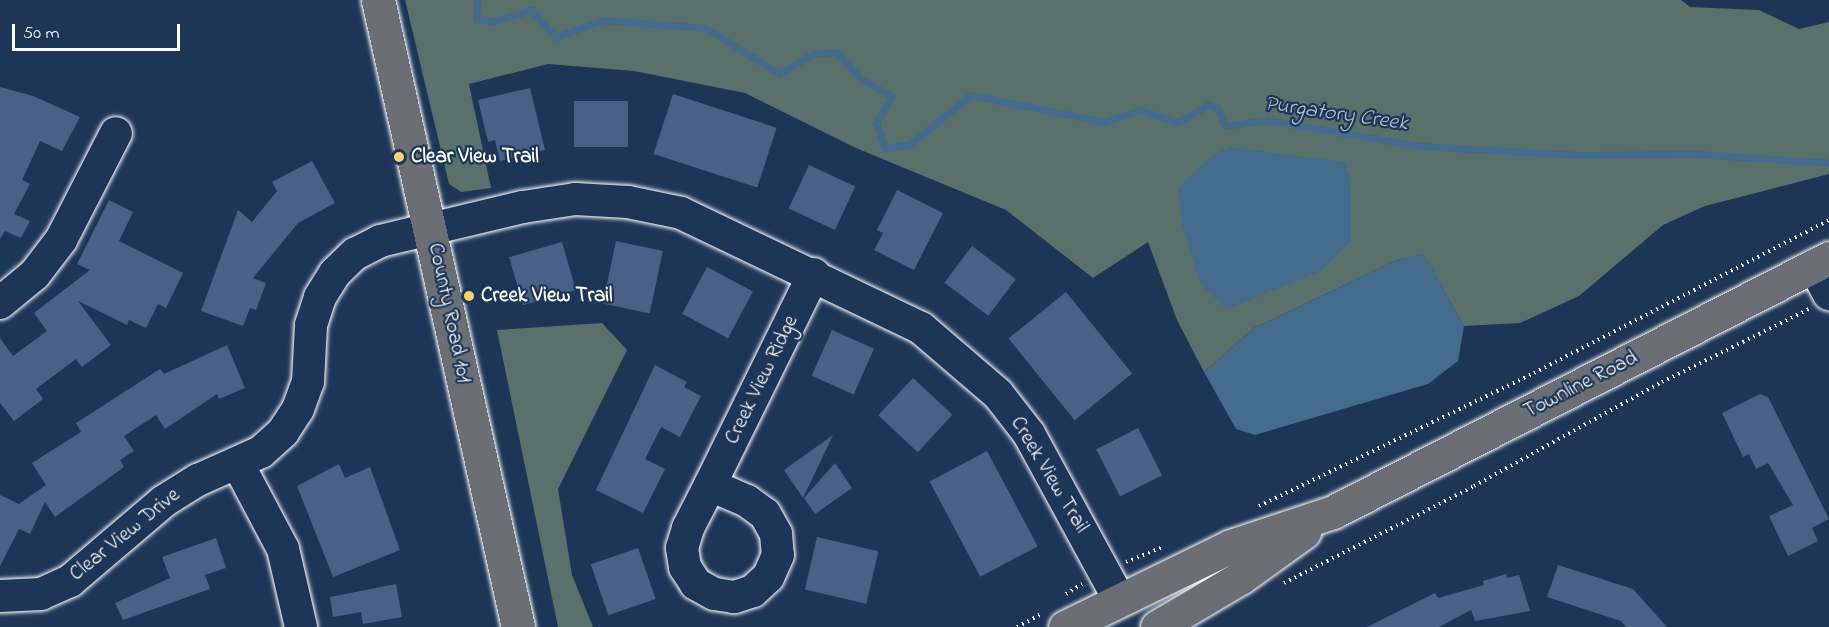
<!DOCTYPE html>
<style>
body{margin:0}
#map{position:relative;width:1829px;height:627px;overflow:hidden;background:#1d3557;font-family:"Indie Flower",sans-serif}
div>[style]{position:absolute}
.green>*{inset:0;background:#59706b}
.water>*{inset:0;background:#446a8c}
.stream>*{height:7px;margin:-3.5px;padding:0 3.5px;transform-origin:3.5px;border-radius:3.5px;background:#446a8c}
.building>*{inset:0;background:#4b6087;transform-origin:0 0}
.path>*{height:4px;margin-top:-2px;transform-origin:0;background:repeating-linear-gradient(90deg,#fff 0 1.5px,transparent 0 6px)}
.roads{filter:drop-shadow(0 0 2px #fff) drop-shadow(0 0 2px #fff)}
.minor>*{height:32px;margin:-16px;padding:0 16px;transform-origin:16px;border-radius:16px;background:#1d3557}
.major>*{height:33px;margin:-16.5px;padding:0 16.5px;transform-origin:16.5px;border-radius:16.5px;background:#6b6f75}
.dots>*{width:16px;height:16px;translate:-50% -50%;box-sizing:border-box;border:3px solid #1d3557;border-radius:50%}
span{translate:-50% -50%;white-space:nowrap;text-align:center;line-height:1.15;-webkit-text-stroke:4.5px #1d3557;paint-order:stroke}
.poi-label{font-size:21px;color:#fff;font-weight:700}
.left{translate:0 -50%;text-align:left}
.street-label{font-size:21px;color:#fff}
.water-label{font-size:22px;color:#b4c3d1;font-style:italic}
.scale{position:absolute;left:12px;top:24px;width:168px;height:27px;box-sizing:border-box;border:3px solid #fff;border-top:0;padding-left:8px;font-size:18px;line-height:21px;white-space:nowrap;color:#fff;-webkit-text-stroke:4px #1d3557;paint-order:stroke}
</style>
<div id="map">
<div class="green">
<i style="clip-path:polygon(evenodd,405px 0,1681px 0,1690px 7px,1759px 10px,1799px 29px,1829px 22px,1829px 174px,1705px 206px,1663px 225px,1579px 296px,1520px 323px,1464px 326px,1424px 255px,1397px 260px,1254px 328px,1204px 372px,1177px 320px,1148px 242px,1093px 278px,1006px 210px,856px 148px,745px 93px,634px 71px,548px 64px,469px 84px,491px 188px,461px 192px,449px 184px,405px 0,1213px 155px,1351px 181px,1351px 241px,1213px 155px)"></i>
<i style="clip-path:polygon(602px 323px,627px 350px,558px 489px,572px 575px,593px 627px,558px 627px,497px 330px)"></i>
</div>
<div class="water">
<i style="clip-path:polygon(1230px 147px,1344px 162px,1351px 181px,1351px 241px,1319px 272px,1227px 309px,1200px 283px,1182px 225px,1178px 188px,1213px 155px)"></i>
<i style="clip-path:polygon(1424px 254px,1464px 326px,1458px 361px,1428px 384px,1255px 435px,1236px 429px,1204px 372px,1254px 328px,1397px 260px)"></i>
</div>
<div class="stream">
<i style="left:477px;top:0;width:19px;rotate:93deg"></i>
<i style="left:476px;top:19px;width:19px;rotate:6deg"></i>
<i style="left:495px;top:21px;width:39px;rotate:-17deg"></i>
<i style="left:532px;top:10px;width:35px;rotate:50deg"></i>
<i style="left:555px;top:37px;width:51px;rotate:-19.5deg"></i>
<i style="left:603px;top:20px;width:102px;rotate:4.5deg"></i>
<i style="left:705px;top:28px;width:87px;rotate:31.3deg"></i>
<i style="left:779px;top:73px;width:39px;rotate:-29deg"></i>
<i style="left:813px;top:54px;width:23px;rotate:-5deg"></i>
<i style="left:836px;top:52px;width:35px;rotate:47deg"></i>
<i style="left:860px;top:78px;width:37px;rotate:31deg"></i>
<i style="left:892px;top:97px;width:31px;rotate:122deg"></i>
<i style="left:876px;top:123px;width:27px;rotate:70deg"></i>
<i style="left:885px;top:148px;width:24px;rotate:-7deg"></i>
<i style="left:909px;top:145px;width:80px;rotate:-38.9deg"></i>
<i style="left:971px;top:95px;width:137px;rotate:11.4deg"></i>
<i style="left:1105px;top:122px;width:37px;rotate:-19deg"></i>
<i style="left:1140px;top:110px;width:40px;rotate:18deg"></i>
<i style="left:1178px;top:122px;width:34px;rotate:-30deg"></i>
<i style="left:1208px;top:105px;width:10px;rotate:17deg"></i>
<i style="left:1218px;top:108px;width:19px;rotate:69deg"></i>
<i style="left:1225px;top:126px;width:40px;rotate:-8.5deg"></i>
<i style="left:1265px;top:120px;width:157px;rotate:9.5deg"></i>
<i style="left:1420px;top:146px;width:161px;rotate:3.2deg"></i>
<i style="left:1581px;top:155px;width:114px;rotate:-0.5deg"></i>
<i style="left:1695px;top:154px;width:134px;rotate:3.8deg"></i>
</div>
<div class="building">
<i style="clip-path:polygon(0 87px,33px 96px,80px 117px,62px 151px,40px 141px,22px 180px,30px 184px,14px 214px,30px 221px,21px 238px,5px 231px,0 239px)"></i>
<i style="clip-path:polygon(530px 88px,545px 150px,500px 161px,495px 140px,488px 142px,478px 100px)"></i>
<i style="left:673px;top:94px;width:109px;height:63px;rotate:18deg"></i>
<i style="left:628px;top:101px;width:46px;height:54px;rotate:90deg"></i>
<i style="clip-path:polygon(312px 161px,335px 203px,298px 223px,253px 278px,266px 283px,256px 310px,250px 308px,243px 326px,201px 311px,238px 210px,252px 222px,277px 191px,272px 182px)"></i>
<i style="left:809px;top:165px;width:51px;height:48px;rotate:25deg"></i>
<i style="clip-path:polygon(897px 190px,943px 213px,914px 270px,874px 250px,883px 233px,877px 230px)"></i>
<i style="clip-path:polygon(109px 200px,133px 212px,119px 241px,183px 273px,166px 308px,158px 304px,146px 328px,129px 320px,127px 325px,78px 301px,111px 345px,82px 367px,76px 359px,36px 389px,43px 399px,14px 421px,0 403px,0 338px,13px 356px,47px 331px,34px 313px,90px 270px,77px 264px)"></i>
<i style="left:616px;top:241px;width:48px;height:64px;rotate:12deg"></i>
<i style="left:562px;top:242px;width:50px;height:55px;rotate:74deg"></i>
<i style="left:972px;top:246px;width:55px;height:46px;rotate:37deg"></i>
<i style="left:707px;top:267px;width:52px;height:53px;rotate:28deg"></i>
<i style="left:1066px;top:292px;width:105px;height:74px;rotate:51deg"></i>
<i style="left:832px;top:330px;width:46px;height:50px;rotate:24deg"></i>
<i style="clip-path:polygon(227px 345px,245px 388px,219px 399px,217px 394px,165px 429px,156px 415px,124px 436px,134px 451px,120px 460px,124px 467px,55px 517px,45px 502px,30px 534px,19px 529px,0 566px,0 495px,19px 504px,46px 485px,32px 463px,81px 432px,76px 423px,160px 369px,164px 374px)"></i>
<i style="clip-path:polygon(655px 365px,687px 382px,684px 387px,701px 396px,680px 437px,661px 427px,645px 459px,665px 469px,643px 513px,596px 490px)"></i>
<i style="left:913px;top:378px;width:54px;height:51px;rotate:43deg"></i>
<i style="clip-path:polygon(1760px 394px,1768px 397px,1829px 519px,1812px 528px,1818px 541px,1788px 556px,1769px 516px,1793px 505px,1768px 463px,1756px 469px,1749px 454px,1743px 457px,1722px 413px)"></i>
<i style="left:1138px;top:428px;width:53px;height:47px;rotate:63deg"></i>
<i style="clip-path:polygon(833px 435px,803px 498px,784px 470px)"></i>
<i style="left:987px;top:451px;width:108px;height:65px;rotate:62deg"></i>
<i style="clip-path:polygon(835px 463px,852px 488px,815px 514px,804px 498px)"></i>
<i style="clip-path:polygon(339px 464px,345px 478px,370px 467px,400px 550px,333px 577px,297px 486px)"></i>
<i style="left:817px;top:537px;width:63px;height:54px;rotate:13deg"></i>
<i style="clip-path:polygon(216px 538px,226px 568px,205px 575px,210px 589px,123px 620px,115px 603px,170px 578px,162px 557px)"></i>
<i style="left:638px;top:548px;width:54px;height:50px;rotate:71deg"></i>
<i style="clip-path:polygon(1558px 565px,1633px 589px,1667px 627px,1626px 627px,1621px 621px,1547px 597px)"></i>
<i style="clip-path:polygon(1506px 574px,1507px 578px,1519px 575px,1530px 611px,1475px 621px,1471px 610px,1439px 627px,1367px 627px,1435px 593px,1438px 598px,1484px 585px,1483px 581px)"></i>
<i style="clip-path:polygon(396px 584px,402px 617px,363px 624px,361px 612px,333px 617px,330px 597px)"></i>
</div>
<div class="path">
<i style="left:1259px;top:506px;width:305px;rotate:-25.8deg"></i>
<i style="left:1534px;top:373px;width:332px;rotate:-27.4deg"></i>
<i style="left:1126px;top:562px;width:38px;rotate:-22deg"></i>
<i style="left:1284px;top:583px;width:213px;rotate:-27deg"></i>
<i style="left:1474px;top:486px;width:215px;rotate:-29deg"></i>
<i style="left:1662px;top:382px;width:164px;rotate:-26.4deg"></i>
<i style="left:1066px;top:594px;width:19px;rotate:-32deg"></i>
<i style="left:1017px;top:627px;width:27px;rotate:-28deg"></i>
</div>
<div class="roads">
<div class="minor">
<i style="left:1814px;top:266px;width:32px;rotate:62deg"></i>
<i style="left:0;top:303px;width:45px;rotate:-39.6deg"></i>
<i style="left:35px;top:274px;width:43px;rotate:-52.6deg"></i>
<i style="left:61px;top:240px;width:120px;rotate:-62.8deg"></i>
<i style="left:238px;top:464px;width:96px;rotate:62.1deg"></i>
<i style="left:283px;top:549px;width:80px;rotate:77deg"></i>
<i style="left:710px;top:485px;width:40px;rotate:23.4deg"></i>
<i style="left:747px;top:501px;width:22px;rotate:36deg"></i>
<i style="left:765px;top:514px;width:23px;rotate:61deg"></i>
<i style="left:776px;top:534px;width:21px;rotate:85deg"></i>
<i style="left:778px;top:555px;width:24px;rotate:114deg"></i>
<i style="left:768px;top:577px;width:21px;rotate:137deg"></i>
<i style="left:753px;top:591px;width:20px;rotate:162deg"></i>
<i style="left:734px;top:597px;width:20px;rotate:-171deg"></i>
<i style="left:714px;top:594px;width:21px;rotate:-151deg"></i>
<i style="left:696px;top:584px;width:20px;rotate:-123deg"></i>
<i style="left:685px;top:567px;width:19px;rotate:-99deg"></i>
<i style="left:682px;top:548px;width:21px;rotate:-73deg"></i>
<i style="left:688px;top:528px;width:48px;rotate:-62.9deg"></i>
<i style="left:710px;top:485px;width:235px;rotate:-63.8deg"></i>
<i style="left:0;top:596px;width:41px;rotate:-2.8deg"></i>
<i style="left:41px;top:594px;width:32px;rotate:-24deg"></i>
<i style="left:70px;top:581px;width:123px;rotate:-40.4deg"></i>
<i style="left:164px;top:501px;width:40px;rotate:-32deg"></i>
<i style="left:198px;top:480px;width:69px;rotate:-24deg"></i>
<i style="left:261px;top:452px;width:30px;rotate:-42deg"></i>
<i style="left:283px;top:432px;width:27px;rotate:-57deg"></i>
<i style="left:298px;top:409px;width:29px;rotate:-70deg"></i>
<i style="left:308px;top:382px;width:57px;rotate:-87deg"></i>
<i style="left:311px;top:325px;width:29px;rotate:-72deg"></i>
<i style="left:320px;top:297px;width:28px;rotate:-58deg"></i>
<i style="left:335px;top:273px;width:28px;rotate:-44deg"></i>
<i style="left:355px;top:254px;width:28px;rotate:-27deg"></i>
<i style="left:380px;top:241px;width:147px;rotate:-13.4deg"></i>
<i style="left:523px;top:207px;width:53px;rotate:-8.7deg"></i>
<i style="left:575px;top:199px;width:53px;rotate:3.2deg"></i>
<i style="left:628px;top:202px;width:54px;rotate:11.7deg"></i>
<i style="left:681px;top:213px;width:266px;rotate:25.6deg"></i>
<i style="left:921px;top:328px;width:101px;rotate:40.6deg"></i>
<i style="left:998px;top:394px;width:51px;rotate:52.2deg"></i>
<i style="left:1029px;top:434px;width:188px;rotate:61.4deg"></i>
</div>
<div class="major">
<i style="left:378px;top:0;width:642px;rotate:77.41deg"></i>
<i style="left:1065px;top:627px;width:185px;rotate:-26deg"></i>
<i style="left:1231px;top:546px;width:108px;rotate:-18.4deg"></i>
<i style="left:1333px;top:512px;width:557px;rotate:-27.12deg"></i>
<i style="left:1157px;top:627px;width:96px;rotate:-30.6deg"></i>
<i style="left:1240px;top:578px;width:79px;rotate:-35.7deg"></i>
</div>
</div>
<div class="dots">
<i style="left:399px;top:157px;background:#ffd166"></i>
<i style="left:469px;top:296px;background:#ffd166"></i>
</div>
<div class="poi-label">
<span class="left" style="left:411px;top:157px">Clear View Trail</span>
<span class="left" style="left:481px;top:296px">Creek View Trail</span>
</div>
<div class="street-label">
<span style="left:449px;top:313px;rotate:78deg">County Road 101</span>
<span style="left:762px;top:380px;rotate:-64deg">Creek View Ridge</span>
<span style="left:1581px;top:385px;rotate:-27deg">Townline Road</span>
<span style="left:1049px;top:475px;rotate:59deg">Creek View Trail</span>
<span style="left:125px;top:535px;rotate:-39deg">Clear View Drive</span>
</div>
<div class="water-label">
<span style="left:1336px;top:115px;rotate:8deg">Purgatory Creek</span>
</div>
<div class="scale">50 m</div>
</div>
